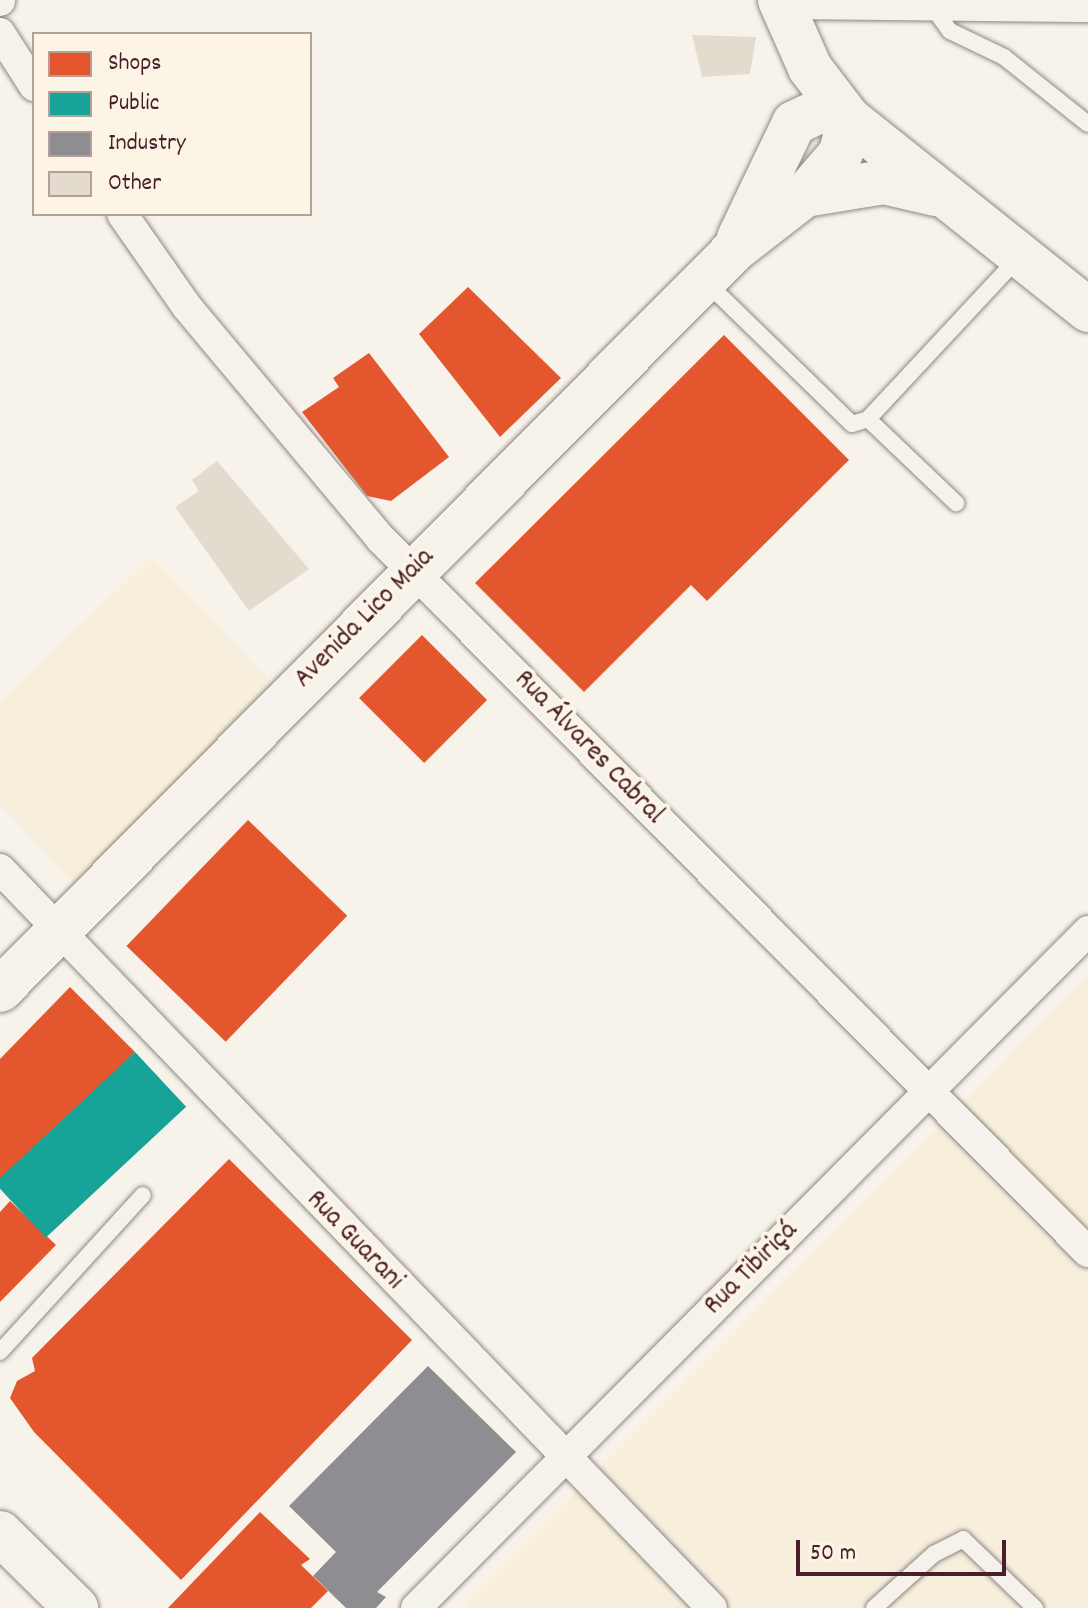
<!DOCTYPE html>
<meta charset="utf-8">
<style>
body{margin:0}
#map{position:relative;width:1088px;height:1608px;overflow:hidden;background:#f7f3ea;font-family:Dekko,sans-serif}
div>[style]{position:absolute}
.built>*{inset:0;background:#f7eedc}
.shops>*{inset:0;background:#e4572e;transform-origin:0 0}
.public>*{inset:0;background:#17a398;transform-origin:0 0}
.industry>*{inset:0;background:#8d8d92}
.building>*{inset:0;background:#e3dbce}
.roads{filter:drop-shadow(0 0 2px #908684) drop-shadow(0 0 2px #908684)}
.lane>*{height:16px;margin:-8px;padding:0 8px;transform-origin:8px;border-radius:8px;background:#f5f2ec}
.street>*{height:30px;margin:-15px;padding:0 15px;transform-origin:15px;border-radius:15px;background:#f5f2ec}
.secondary>*{height:44px;margin:-22px;padding:0 22px;transform-origin:22px;border-radius:22px;background:#f5f2ec}
span{translate:-50% -50%;white-space:nowrap;text-align:center;line-height:1.15;-webkit-text-stroke:8px #fcf5e5;paint-order:stroke}
.street-label{font-size:28px;color:#4a1f2b}
.legend{position:absolute;left:32px;top:32px;width:280px;height:184px;box-sizing:border-box;background:#fcf5e5;border:2px solid #b59f9b;margin:0;padding:10px 14px;list-style:none;font-size:24px;color:#4a1f2b}
.legend li{display:flex;align-items:center;gap:16px;height:40px}
.legend b{width:40px;border:2px solid #b59f9b}
.scale{position:absolute;left:796px;top:1540px;width:210px;height:36px;box-sizing:border-box;border:4px solid #4a1f2b;border-top:0;padding-left:10px;font-size:24px;line-height:28px;white-space:nowrap;color:#4a1f2b;-webkit-text-stroke:6px #fcf5e5;paint-order:stroke}
</style>
<div id="map">
<div class="built">
<i style="clip-path:polygon(152px 557px,278px 689px,74px 883px,0 805px,0 702px)"></i>
<i style="clip-path:polygon(1088px 977px,1088px 1608px,461px 1608px)"></i>
</div>
<div class="shops">
<i style="clip-path:polygon(468px 287px,561px 378px,500px 437px,419px 334px)"></i>
<i style="clip-path:polygon(724px 335px,849px 460px,707px 601px,691px 585px,584px 692px,475px 583px)"></i>
<i style="clip-path:polygon(369px 353px,449px 457px,391px 501px,367px 496px,302px 412px,339px 387px,333px 378px)"></i>
<i style="left:422px;top:635px;width:92px;height:89px;rotate:45deg"></i>
<i style="left:248px;top:820px;width:138px;height:175px;rotate:44deg"></i>
<i style="clip-path:polygon(70px 987px,135px 1052px,0 1188px,0 1059px)"></i>
<i style="clip-path:polygon(229px 1159px,412px 1340px,181px 1580px,34px 1432px,10px 1398px,17px 1381px,35px 1371px,32px 1358px)"></i>
<i style="clip-path:polygon(10px 1201px,56px 1245px,0 1302px,0 1212px)"></i>
<i style="clip-path:polygon(260px 1512px,310px 1559px,301px 1565px,328px 1591px,311px 1608px,168px 1608px)"></i>
</div>
<div class="public">
<i style="left:135px;top:1052px;width:75px;height:192px;rotate:47deg"></i>
</div>
<div class="industry">
<i style="clip-path:polygon(428px 1366px,516px 1452px,377px 1592px,386px 1597px,376px 1608px,346px 1608px,313px 1576px,336px 1552px,289px 1506px)"></i>
</div>
<div class="building">
<i style="clip-path:polygon(692px 35px,756px 37px,750px 74px,702px 77px)"></i>
<i style="clip-path:polygon(217px 461px,309px 569px,249px 611px,175px 507px,199px 491px,192px 480px)"></i>
</div>
<div class="roads">
<div class="lane">
<i style="left:931px;top:5px;width:32px;rotate:54deg"></i>
<i style="left:950px;top:31px;width:60px;rotate:25.7deg"></i>
<i style="left:1004px;top:57px;width:107px;rotate:38.6deg"></i>
<i style="left:705px;top:281px;width:205px;rotate:44.2deg"></i>
<i style="left:852px;top:424px;width:17px;rotate:-17deg"></i>
<i style="left:868px;top:419px;width:223px;rotate:-47deg"></i>
<i style="left:868px;top:419px;width:122px;rotate:43.7deg"></i>
<i style="left:0;top:1352px;width:212px;rotate:-47.7deg"></i>
<i style="left:874px;top:1608px;width:81px;rotate:-42deg"></i>
<i style="left:934px;top:1554px;width:33px;rotate:-27deg"></i>
<i style="left:963px;top:1539px;width:100px;rotate:43.8deg"></i>
</div>
<div class="street">
<i style="left:0;top:1px;width:1px;rotate:-90deg"></i>
<i style="left:782px;top:4px;width:306px;rotate:0.6deg"></i>
<i style="left:0;top:33px;width:63px;rotate:57.3deg"></i>
<i style="left:122px;top:214px;width:113px;rotate:55deg"></i>
<i style="left:187px;top:307px;width:301px;rotate:50.1deg"></i>
<i style="left:380px;top:538px;width:1006px;rotate:45.24deg"></i>
<i style="left:0;top:869px;width:1026px;rotate:46.07deg"></i>
<i style="left:416px;top:1608px;width:954px;rotate:-45.21deg"></i>
</div>
<div class="secondary">
<i style="left:780px;top:0;width:74px;rotate:66.2deg"></i>
<i style="left:810px;top:68px;width:64px;rotate:52.6deg"></i>
<i style="left:849px;top:119px;width:306px;rotate:38.6deg"></i>
<i style="left:805px;top:195px;width:80px;rotate:-9.3deg"></i>
<i style="left:884px;top:182px;width:52px;rotate:13.2deg"></i>
<i style="left:739px;top:238px;width:127px;rotate:-64.4deg"></i>
<i style="left:794px;top:123px;width:45px;rotate:-24.9deg"></i>
<i style="left:0;top:990px;width:1041px;rotate:-45.23deg"></i>
<i style="left:733px;top:251px;width:91px;rotate:-37.9deg"></i>
<i style="left:805px;top:195px;width:55px;rotate:-49.4deg"></i>
<i style="left:841px;top:153px;width:35px;rotate:-77deg"></i>
<i style="left:0;top:1533px;width:107px;rotate:44.6deg"></i>
</div>
</div>
<div class="street-label">
<span style="left:365px;top:619px;rotate:-45deg">Avenida Lico Maia</span>
<span style="left:588px;top:748px;rotate:46deg">Rua Álvares Cabral</span>
<span style="left:354px;top:1241px;rotate:46deg">Rua Guarani</span>
<span style="left:752px;top:1269px;rotate:-45deg">Rua Tibiriçá</span>
</div>
<ul class="legend">
<li><b style="height:22px;background:#e4572e"></b>Shops</li>
<li><b style="height:22px;background:#17a398"></b>Public</li>
<li><b style="height:22px;background:#8d8d92"></b>Industry</li>
<li><b style="height:22px;background:#e3dbce"></b>Other</li>
</ul>
<div class="scale">50 m</div>
</div>
